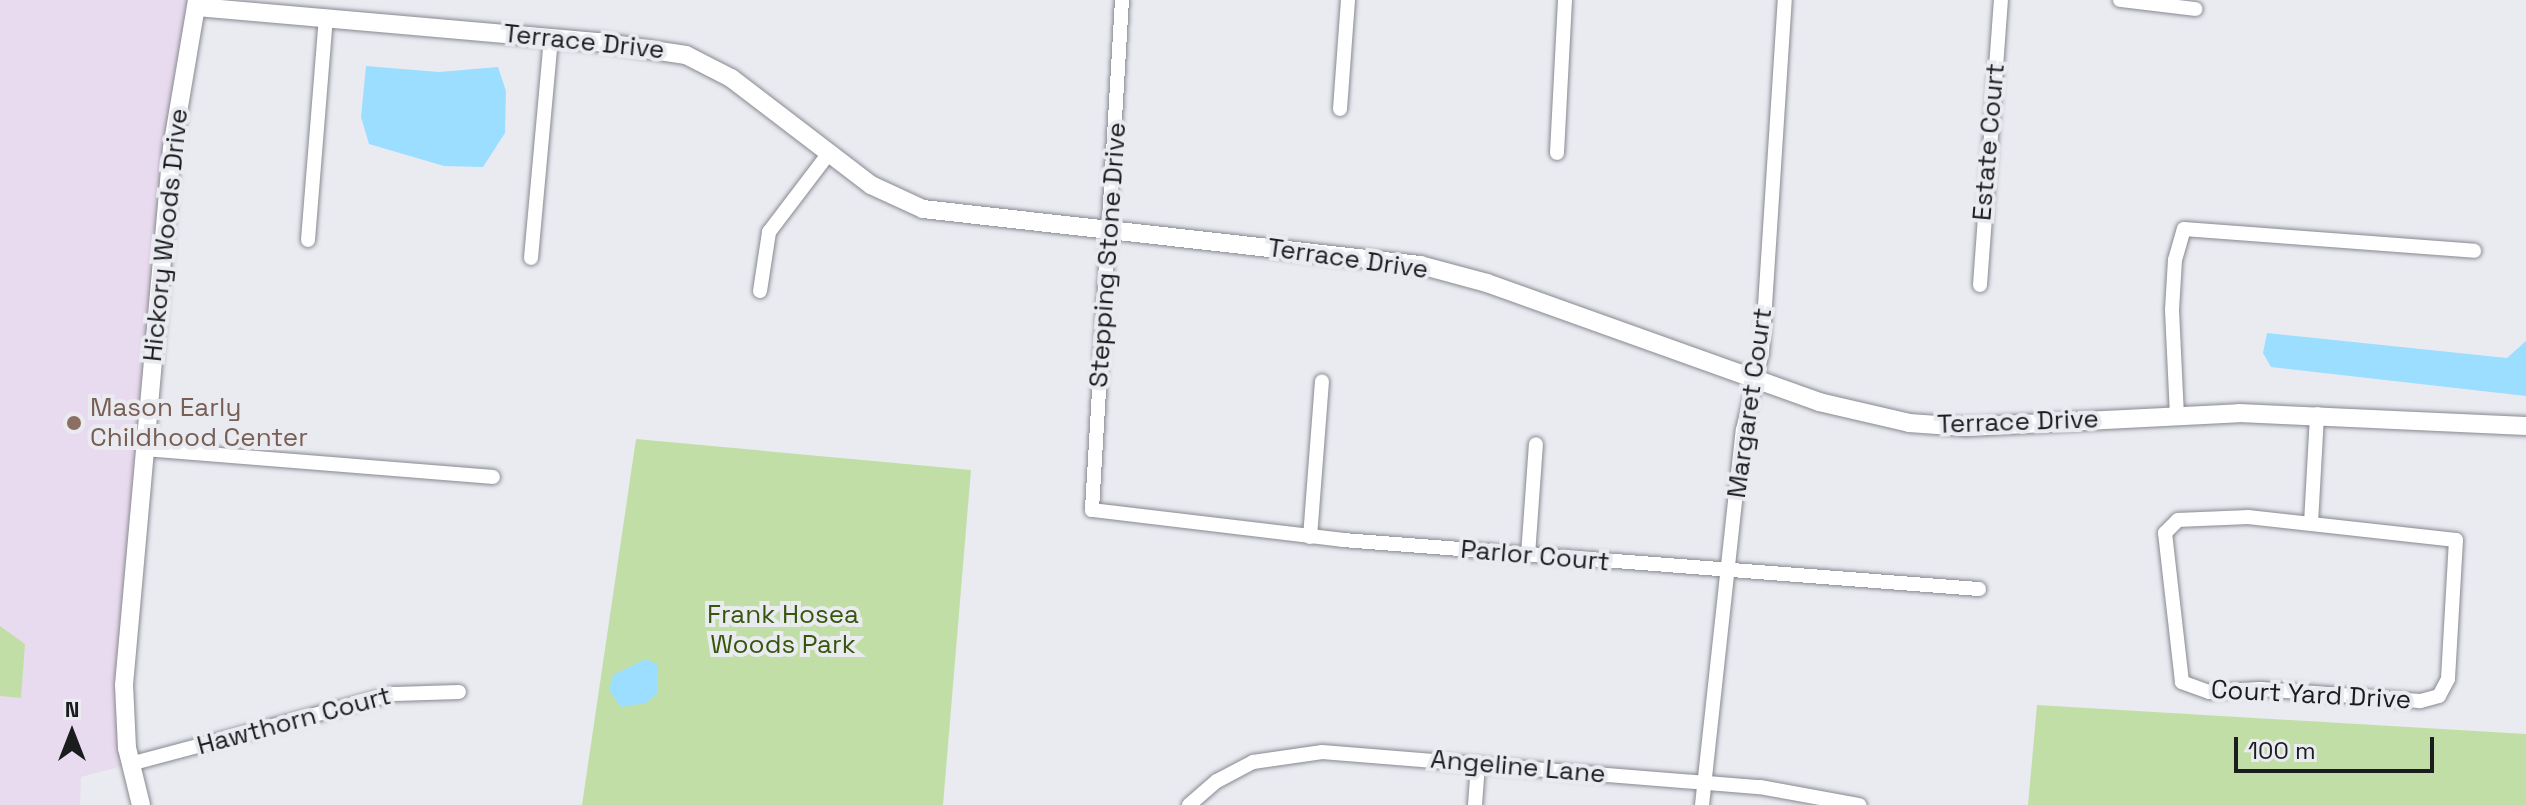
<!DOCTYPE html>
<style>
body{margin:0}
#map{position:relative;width:2526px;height:805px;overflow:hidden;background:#e9ebf1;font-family:"Space Grotesk",sans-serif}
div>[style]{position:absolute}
.education>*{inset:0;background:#e9dbef}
.green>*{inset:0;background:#c2dea7}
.water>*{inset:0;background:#9cdeff}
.roads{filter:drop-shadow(0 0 2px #888990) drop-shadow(0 0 2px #888990)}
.minor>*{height:14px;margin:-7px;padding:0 7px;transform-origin:7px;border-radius:7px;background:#fff}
.tertiary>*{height:18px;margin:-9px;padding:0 9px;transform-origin:9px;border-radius:9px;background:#fff}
.dots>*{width:22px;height:22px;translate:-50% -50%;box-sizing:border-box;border:4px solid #e9ebf1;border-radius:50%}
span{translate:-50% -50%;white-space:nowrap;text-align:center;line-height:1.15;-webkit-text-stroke:8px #e9ebf1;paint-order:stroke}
.street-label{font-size:26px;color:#1b1c1e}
.education-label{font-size:26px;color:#785e54}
.left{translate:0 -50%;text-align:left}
.park-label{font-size:26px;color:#38560b}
.north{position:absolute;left:32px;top:693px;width:80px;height:80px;-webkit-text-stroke:6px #e9ebf1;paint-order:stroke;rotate:0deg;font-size:22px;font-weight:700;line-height:32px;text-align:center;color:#1b1c1e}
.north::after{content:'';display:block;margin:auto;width:28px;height:36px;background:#1b1c1e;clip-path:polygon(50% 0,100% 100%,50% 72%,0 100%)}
.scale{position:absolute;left:2234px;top:737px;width:200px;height:36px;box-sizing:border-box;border:4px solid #1b1c1e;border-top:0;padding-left:10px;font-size:24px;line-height:28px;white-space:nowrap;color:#1b1c1e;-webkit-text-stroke:6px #e9ebf1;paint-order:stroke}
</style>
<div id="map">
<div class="education">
<i style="clip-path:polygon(0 0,197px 0,124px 685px,130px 764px,81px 777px,80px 805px,0 805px)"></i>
</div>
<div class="green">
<i style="clip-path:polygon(636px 439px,971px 470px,943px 805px,582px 805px)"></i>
<i style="clip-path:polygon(0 626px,25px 644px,21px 698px,0 696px)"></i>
<i style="clip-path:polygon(2037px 705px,2526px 734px,2526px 805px,2028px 805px)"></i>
</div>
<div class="water">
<i style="clip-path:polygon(366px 66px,439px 72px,498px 67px,506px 91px,505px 133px,483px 167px,444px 166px,369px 144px,361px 117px)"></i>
<i style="clip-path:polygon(2267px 333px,2507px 358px,2526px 341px,2526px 396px,2271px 367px,2263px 353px)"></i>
<i style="clip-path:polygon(646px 659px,658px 665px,657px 694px,646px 703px,621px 707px,609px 690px,613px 675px)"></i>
</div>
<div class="roads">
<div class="minor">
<i style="left:1122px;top:0;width:511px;rotate:93.37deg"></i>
<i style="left:1092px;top:510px;width:253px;rotate:6.8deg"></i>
<i style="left:1343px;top:540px;width:638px;rotate:4.41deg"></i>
<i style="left:2120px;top:0;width:76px;rotate:6.8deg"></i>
<i style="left:1340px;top:109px;width:109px;rotate:-85.8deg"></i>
<i style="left:1557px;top:153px;width:153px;rotate:-87deg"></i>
<i style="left:308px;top:240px;width:224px;rotate:-85.4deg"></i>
<i style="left:531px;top:258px;width:222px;rotate:-84.8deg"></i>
<i style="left:1980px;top:285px;width:286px;rotate:-85.8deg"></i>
<i style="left:760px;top:291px;width:60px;rotate:-81.3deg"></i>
<i style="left:769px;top:232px;width:99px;rotate:-52.8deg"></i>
<i style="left:2177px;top:416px;width:106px;rotate:-92.7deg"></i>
<i style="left:2172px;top:310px;width:50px;rotate:-86.6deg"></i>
<i style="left:2175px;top:260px;width:32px;rotate:-74deg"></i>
<i style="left:2184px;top:229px;width:291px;rotate:4.3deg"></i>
<i style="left:145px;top:449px;width:349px;rotate:4.6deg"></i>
<i style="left:2248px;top:517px;width:209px;rotate:6.3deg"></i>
<i style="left:2456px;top:540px;width:139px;rotate:93.3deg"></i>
<i style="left:2448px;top:679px;width:19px;rotate:118deg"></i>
<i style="left:2439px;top:696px;width:20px;rotate:165deg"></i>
<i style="left:2420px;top:701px;width:160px;rotate:-175.7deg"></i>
<i style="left:2260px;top:689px;width:51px;rotate:176.6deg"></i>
<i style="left:2209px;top:692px;width:29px;rotate:-160deg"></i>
<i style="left:2182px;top:682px;width:150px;rotate:-96.5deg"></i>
<i style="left:2165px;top:533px;width:18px;rotate:-45deg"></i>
<i style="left:2178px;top:520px;width:70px;rotate:-2.5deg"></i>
<i style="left:2311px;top:523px;width:109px;rotate:-86.8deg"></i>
<i style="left:1310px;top:537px;width:156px;rotate:-85.6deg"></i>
<i style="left:1528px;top:555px;width:111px;rotate:-85.9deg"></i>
<i style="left:130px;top:764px;width:273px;rotate:-14.9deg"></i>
<i style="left:394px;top:694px;width:65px;rotate:-1.8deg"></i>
<i style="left:1189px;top:805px;width:37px;rotate:-41deg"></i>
<i style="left:1217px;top:781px;width:41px;rotate:-27.8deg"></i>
<i style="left:1253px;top:762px;width:70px;rotate:-8.2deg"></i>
<i style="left:1322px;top:752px;width:439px;rotate:4.6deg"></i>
<i style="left:1760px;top:787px;width:101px;rotate:10.3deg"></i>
<i style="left:1475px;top:805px;width:41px;rotate:-85.8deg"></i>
<i style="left:1702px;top:805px;width:377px;rotate:-83.8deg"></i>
<i style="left:1743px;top:430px;width:80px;rotate:-76.3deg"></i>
<i style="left:1762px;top:352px;width:353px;rotate:-86.3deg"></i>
</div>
<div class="tertiary">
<i style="left:197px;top:7px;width:404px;rotate:5deg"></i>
<i style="left:599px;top:42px;width:88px;rotate:8.5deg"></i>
<i style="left:686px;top:55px;width:51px;rotate:27.1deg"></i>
<i style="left:731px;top:78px;width:176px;rotate:37.4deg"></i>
<i style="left:871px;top:185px;width:57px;rotate:24.8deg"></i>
<i style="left:923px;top:209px;width:500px;rotate:6.43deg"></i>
<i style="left:1420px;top:265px;width:69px;rotate:15deg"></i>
<i style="left:1487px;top:283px;width:353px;rotate:19.7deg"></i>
<i style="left:1819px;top:402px;width:92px;rotate:13.1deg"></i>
<i style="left:1909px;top:423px;width:57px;rotate:4deg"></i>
<i style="left:1966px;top:427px;width:273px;rotate:-2.9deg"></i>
<i style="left:2239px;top:413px;width:287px;rotate:2.6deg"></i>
<i style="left:141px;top:805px;width:59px;rotate:-103.8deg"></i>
<i style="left:127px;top:748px;width:63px;rotate:-92.7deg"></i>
<i style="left:124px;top:685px;width:539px;rotate:-84.89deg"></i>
<i style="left:172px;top:148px;width:150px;rotate:-80.4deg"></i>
</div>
</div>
<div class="dots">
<i style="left:74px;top:423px;background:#8d6e63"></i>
</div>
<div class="street-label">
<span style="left:584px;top:42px;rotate:6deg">Terrace Drive</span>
<span style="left:1989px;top:142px;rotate:-85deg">Estate Court</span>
<span style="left:166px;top:235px;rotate:-84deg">Hickory Woods Drive</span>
<span style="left:1108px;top:255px;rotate:-86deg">Stepping Stone Drive</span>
<span style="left:1348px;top:259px;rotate:8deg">Terrace Drive</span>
<span style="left:1750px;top:403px;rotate:-82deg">Margaret Court</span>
<span style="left:2018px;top:422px;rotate:-2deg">Terrace Drive</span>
<span style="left:1535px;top:556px;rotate:5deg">Parlor Court</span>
<span style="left:2311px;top:695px;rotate:3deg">Court Yard Drive</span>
<span style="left:294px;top:721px;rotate:-15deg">Hawthorn Court</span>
<span style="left:1518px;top:767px;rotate:5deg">Angeline Lane</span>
</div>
<div class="education-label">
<span class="left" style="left:90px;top:423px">Mason Early<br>Childhood Center</span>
</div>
<div class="park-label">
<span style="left:783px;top:630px">Frank Hosea<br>Woods Park</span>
</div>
<div class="north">N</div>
<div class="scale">100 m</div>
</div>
